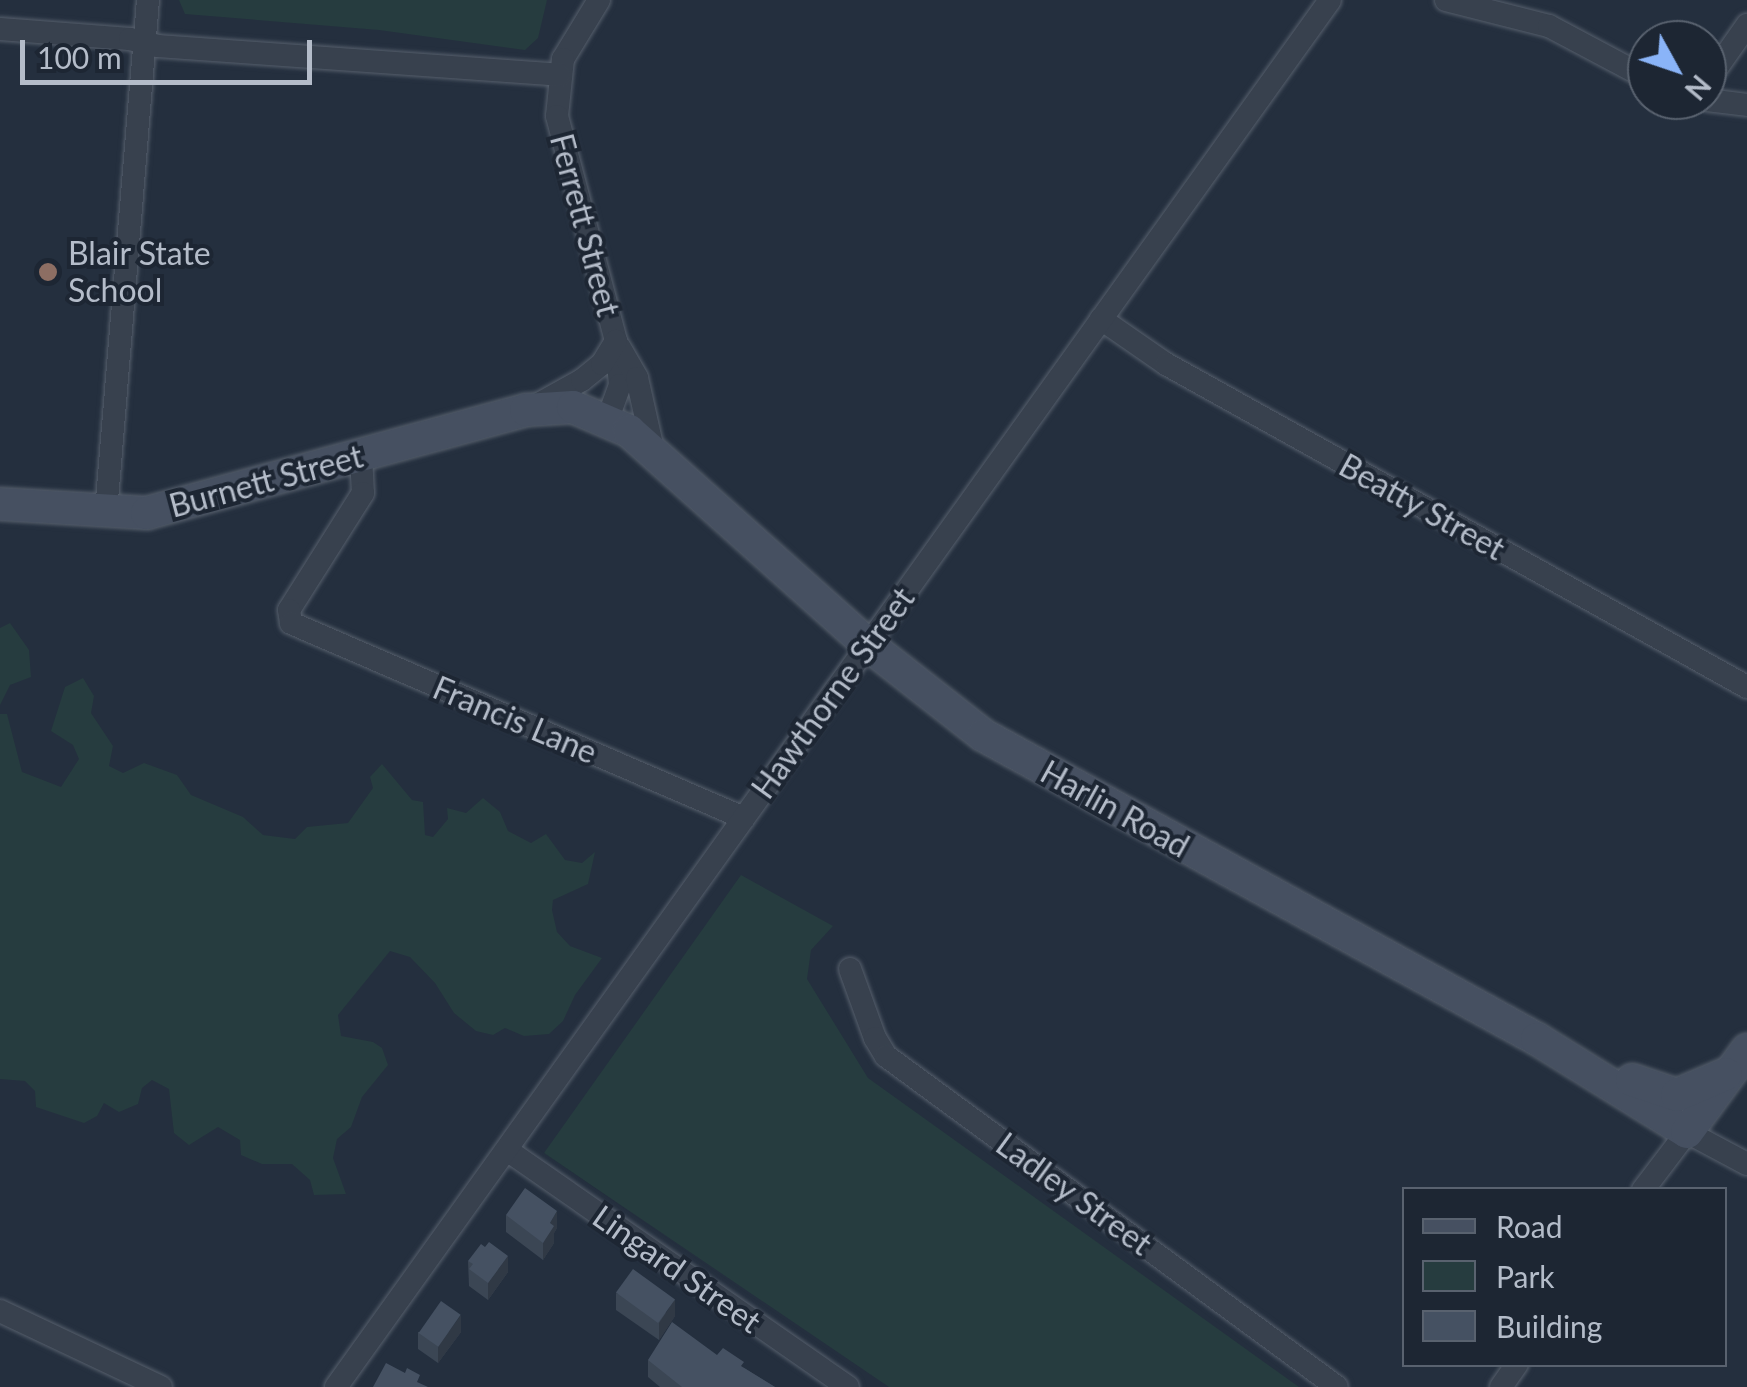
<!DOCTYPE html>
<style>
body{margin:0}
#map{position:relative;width:1747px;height:1387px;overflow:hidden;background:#242f3e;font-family:Lato,sans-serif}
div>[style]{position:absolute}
.green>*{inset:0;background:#263c3f}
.roads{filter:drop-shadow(0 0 2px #565f6c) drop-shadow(0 0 2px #565f6c)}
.minor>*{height:22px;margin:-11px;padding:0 11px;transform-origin:11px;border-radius:11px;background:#38414e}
.secondary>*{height:32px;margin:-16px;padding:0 16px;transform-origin:16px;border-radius:16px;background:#465061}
.wall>*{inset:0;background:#3b4654}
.shaded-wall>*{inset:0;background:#303945}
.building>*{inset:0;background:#455162;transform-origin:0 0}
.dots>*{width:28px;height:28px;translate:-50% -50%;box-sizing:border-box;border:5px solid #1d2633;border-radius:50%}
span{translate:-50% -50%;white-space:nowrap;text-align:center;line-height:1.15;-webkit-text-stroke:8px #1d2633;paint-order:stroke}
.street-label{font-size:32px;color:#b4bcc9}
.poi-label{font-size:32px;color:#b4bcc9}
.left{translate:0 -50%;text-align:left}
.legend{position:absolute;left:1402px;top:1187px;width:325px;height:180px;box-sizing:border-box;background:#1d2633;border:2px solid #59626f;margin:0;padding:12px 18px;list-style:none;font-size:30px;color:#b4bcc9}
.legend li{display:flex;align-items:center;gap:20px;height:50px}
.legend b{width:50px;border:2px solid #59626f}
.north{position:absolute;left:1627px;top:20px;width:100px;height:100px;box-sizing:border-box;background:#1d2633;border:2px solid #59626f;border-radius:50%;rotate:130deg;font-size:28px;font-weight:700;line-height:40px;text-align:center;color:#b4bcc9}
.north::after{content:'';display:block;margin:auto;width:35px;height:45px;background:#8ab4f8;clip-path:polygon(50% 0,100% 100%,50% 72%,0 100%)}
.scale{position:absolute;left:20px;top:40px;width:292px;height:45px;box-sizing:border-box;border:5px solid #b4bcc9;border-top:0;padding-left:12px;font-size:30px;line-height:35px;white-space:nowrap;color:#b4bcc9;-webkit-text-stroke:8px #1d2633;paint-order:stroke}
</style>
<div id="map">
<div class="green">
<i style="clip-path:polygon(179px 0,547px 0,538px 38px,525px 50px,379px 30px,185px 14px)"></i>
<i style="clip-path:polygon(10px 623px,29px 650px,31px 677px,10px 685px,0 705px,0 628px)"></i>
<i style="clip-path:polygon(83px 678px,94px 696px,91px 713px,113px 746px,109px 766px,123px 773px,144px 763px,177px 775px,191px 795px,243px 817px,263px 835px,295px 839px,307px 827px,348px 823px,373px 788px,370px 777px,382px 764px,412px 800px,423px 802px,425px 835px,433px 837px,448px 819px,447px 808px,466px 813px,483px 798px,500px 812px,508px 831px,531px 843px,546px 834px,565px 860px,582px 863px,595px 852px,588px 884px,553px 900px,552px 910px,557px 932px,570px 946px,602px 958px,575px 995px,563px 1021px,549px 1034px,524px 1036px,505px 1028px,493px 1035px,476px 1031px,454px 1013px,435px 983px,410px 957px,390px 951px,338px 1015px,341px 1036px,373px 1042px,382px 1048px,388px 1065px,362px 1097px,351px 1127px,337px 1139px,333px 1158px,346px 1194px,314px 1195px,310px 1180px,292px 1164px,262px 1164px,241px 1155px,240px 1140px,218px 1127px,189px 1145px,174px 1133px,169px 1089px,152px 1080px,142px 1088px,138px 1104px,119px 1112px,104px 1103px,97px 1116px,84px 1123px,36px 1107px,35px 1091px,25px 1081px,0 1079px,0 714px,7px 714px,22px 772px,61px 787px,79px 759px,73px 745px,51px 731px,65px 687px)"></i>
<i style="clip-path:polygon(741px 875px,833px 926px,811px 950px,807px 979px,868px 1078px,1299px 1387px,889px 1387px,544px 1153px)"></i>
</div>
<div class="roads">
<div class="minor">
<i style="left:599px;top:0;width:69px;rotate:121.4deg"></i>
<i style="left:563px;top:59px;width:57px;rotate:96deg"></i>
<i style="left:557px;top:116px;width:233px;rotate:75.3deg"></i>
<i style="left:616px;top:341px;width:44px;rotate:84.8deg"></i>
<i style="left:620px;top:385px;width:38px;rotate:110deg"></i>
<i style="left:1446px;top:0;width:106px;rotate:14.2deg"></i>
<i style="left:1549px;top:26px;width:111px;rotate:28deg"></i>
<i style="left:0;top:29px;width:130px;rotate:4.4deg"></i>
<i style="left:130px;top:39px;width:29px;rotate:14deg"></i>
<i style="left:158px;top:46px;width:402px;rotate:4.1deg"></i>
<i style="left:1707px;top:82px;width:70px;rotate:-54.9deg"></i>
<i style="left:1707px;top:100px;width:40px;rotate:7.1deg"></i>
<i style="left:1101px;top:319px;width:79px;rotate:34.7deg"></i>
<i style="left:1166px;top:364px;width:665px;rotate:29.07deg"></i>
<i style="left:620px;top:348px;width:34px;rotate:60deg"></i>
<i style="left:637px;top:378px;width:78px;rotate:77.4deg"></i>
<i style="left:535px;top:406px;width:54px;rotate:-29deg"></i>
<i style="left:582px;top:380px;width:26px;rotate:-39deg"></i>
<i style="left:602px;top:364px;width:27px;rotate:-59deg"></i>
<i style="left:361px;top:456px;width:37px;rotate:87deg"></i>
<i style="left:363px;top:493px;width:138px;rotate:122.3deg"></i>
<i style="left:289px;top:610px;width:13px;rotate:81deg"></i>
<i style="left:291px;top:623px;width:493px;rotate:23.3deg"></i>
<i style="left:106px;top:512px;width:514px;rotate:-85.31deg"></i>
<i style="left:850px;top:969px;width:73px;rotate:70.1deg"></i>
<i style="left:875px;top:1038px;width:21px;rotate:59deg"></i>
<i style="left:886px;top:1056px;width:559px;rotate:36.28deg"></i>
<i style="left:507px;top:1150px;width:415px;rotate:34.8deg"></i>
<i style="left:1643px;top:1190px;width:73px;rotate:-52.8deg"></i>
<i style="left:1687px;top:1132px;width:68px;rotate:28.1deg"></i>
<i style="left:0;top:1311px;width:178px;rotate:25.3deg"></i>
<i style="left:336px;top:1387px;width:1706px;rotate:-54.37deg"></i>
<i style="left:1501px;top:1387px;width:28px;rotate:-55deg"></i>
</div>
<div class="secondary">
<i style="left:0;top:504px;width:147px;rotate:3.5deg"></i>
<i style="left:147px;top:513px;width:393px;rotate:-15.2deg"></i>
<i style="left:526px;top:410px;width:47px;rotate:-3.7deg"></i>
<i style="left:573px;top:407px;width:61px;rotate:23.2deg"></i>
<i style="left:629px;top:431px;width:319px;rotate:41.8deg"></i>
<i style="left:867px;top:644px;width:147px;rotate:38.1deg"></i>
<i style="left:983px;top:735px;width:632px;rotate:28.76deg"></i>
<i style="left:1537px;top:1039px;width:176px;rotate:31.8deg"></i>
<i style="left:1687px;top:1132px;width:102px;rotate:-53.8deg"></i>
<i style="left:1632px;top:1080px;width:47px;rotate:18.4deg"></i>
<i style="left:1677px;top:1095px;width:53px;rotate:-23.2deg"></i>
</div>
</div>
<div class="wall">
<i style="clip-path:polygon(506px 1215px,557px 1228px,554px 1233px,554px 1243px,543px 1260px,506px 1232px)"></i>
<i style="clip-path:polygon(468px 1261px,508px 1272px,488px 1300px,469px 1286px)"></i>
<i style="clip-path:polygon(616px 1293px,675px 1316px,659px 1340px,616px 1310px)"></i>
<i style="clip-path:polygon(418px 1332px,461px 1332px,438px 1363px,418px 1349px)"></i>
<i style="clip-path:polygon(648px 1360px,744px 1368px,775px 1387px,660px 1387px,648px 1377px)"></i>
</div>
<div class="shaded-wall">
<i style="clip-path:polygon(557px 1211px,557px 1228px,554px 1233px,554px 1243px,543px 1260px,543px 1243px,550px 1223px)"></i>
<i style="clip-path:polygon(508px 1256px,508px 1272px,488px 1300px,488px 1283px)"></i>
<i style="clip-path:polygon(675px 1299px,675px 1316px,659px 1340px,659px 1323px)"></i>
<i style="clip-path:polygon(461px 1315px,461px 1332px,438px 1363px,438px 1346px)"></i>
</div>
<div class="building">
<i style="clip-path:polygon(525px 1188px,557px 1211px,550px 1223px,554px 1226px,543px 1243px,506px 1215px)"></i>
<i style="clip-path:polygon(489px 1242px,508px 1256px,488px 1283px,469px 1269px,473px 1264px,468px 1261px,481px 1244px,485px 1247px)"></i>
<i style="left:633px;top:1269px;width:52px;height:29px;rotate:36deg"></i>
<i style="left:441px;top:1301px;width:24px;height:39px;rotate:35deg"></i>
<i style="clip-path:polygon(672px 1322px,717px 1355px,723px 1348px,744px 1362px,741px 1366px,775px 1387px,682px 1387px,648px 1360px)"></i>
<i style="clip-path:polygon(386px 1363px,405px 1373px,407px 1368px,420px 1375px,417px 1382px,428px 1387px,373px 1387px)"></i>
</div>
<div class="dots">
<i style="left:48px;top:272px;background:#8d6e63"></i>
</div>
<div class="street-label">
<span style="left:585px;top:225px;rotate:75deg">Ferrett Street</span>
<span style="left:266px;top:481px;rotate:-15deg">Burnett Street</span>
<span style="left:1422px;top:507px;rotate:29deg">Beatty Street</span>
<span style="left:833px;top:693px;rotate:-54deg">Hawthorne Street</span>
<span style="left:515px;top:720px;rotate:23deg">Francis Lane</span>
<span style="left:1115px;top:809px;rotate:29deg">Harlin Road</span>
<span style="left:1074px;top:1194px;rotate:36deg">Ladley Street</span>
<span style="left:677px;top:1269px;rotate:35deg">Lingard Street</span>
</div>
<div class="poi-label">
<span class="left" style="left:68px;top:272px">Blair State<br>School</span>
</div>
<ul class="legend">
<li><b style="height:12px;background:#465061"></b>Road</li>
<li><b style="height:28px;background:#263c3f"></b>Park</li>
<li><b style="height:28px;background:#455162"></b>Building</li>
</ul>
<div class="north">N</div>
<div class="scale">100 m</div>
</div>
